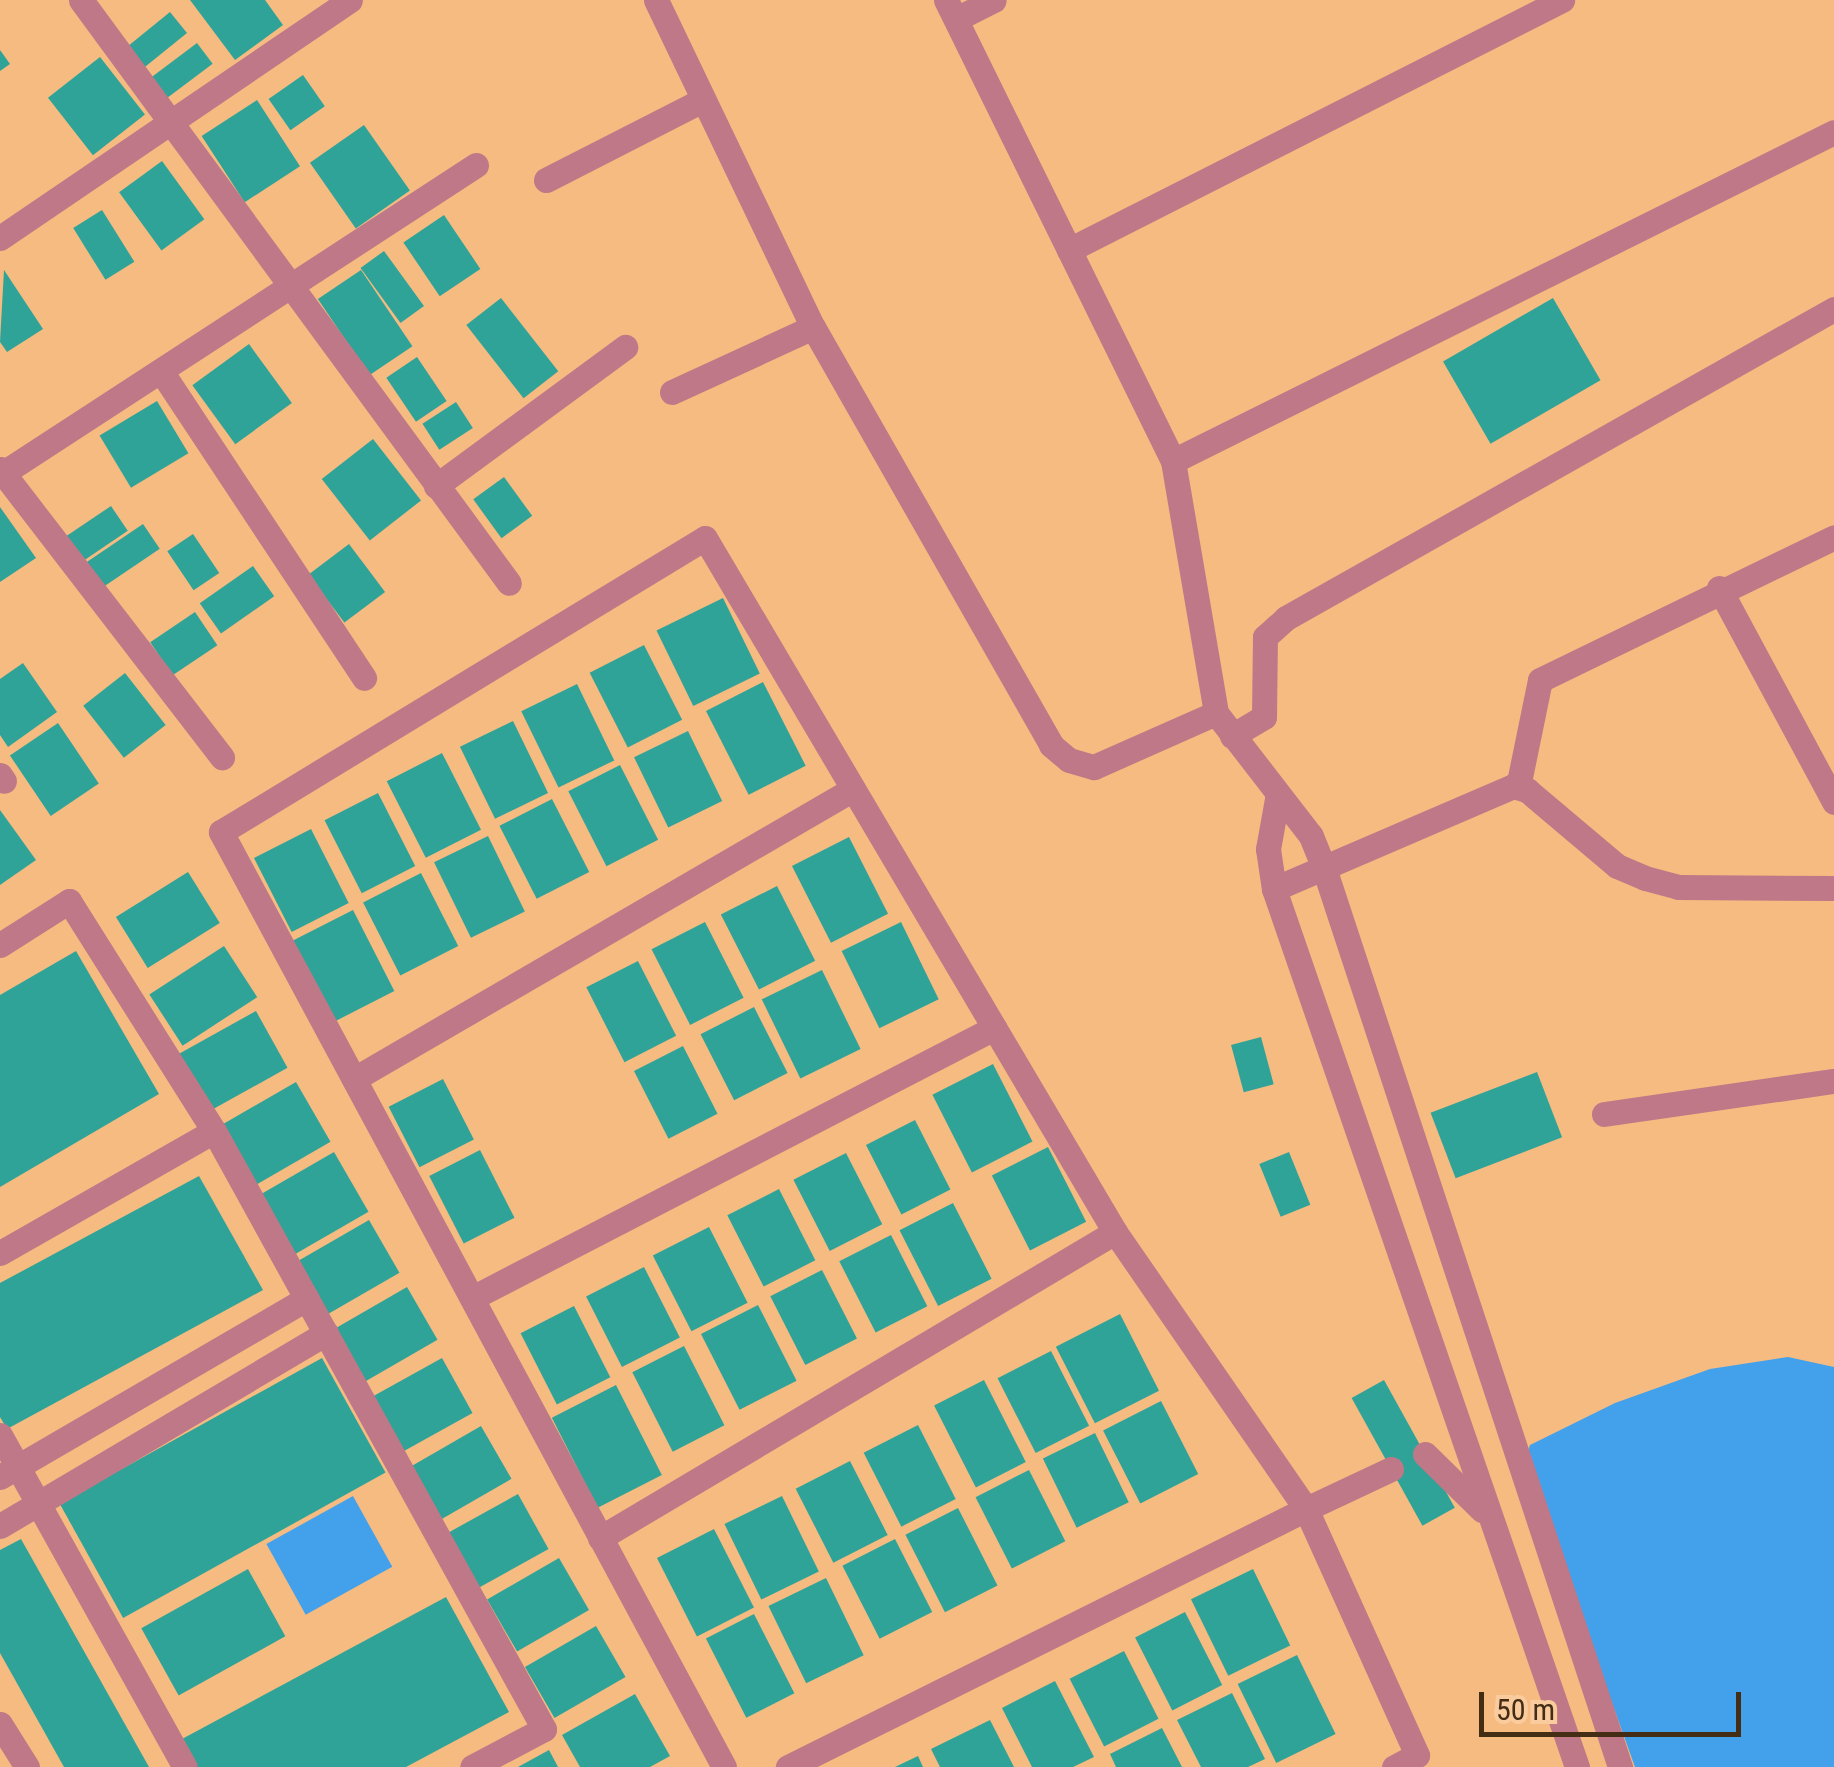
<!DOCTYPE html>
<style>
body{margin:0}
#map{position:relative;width:1834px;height:1767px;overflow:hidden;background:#f5bb80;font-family:"Roboto Condensed",sans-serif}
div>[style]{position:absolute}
.water>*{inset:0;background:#43a1eb;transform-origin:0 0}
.building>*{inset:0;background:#30a398;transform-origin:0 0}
.minor>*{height:25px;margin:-12.5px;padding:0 12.5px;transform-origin:12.5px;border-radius:12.5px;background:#bf7887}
span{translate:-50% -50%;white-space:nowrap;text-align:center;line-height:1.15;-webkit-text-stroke:9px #facb9d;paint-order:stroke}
.scale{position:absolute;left:1479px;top:1692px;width:262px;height:45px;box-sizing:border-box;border:5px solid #442d15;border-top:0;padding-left:12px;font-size:30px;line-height:35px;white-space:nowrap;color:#442d15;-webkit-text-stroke:8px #facb9d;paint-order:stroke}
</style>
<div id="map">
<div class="water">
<i style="clip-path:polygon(1788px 1357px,1834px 1367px,1834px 1767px,1635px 1767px,1525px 1460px,1530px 1445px,1615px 1403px,1710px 1369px)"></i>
<i style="left:353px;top:1496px;width:81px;height:99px;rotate:61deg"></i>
</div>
<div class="building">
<i style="clip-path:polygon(190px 0,265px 0,283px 25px,235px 60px)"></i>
<i style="left:170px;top:12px;width:27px;height:59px;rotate:51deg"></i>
<i style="left:197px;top:43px;width:26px;height:60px;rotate:53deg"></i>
<i style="clip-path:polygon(0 50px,10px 64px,0 71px)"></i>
<i style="left:100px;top:57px;width:73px;height:66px;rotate:52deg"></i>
<i style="left:303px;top:75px;width:38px;height:42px;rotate:55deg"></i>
<i style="left:257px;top:100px;width:79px;height:66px;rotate:57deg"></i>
<i style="left:364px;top:125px;width:80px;height:66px;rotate:55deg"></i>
<i style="left:162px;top:161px;width:72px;height:53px;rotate:54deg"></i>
<i style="left:102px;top:210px;width:61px;height:34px;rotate:58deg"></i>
<i style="left:444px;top:215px;width:65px;height:49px;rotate:56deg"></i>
<i style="left:384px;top:251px;width:68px;height:29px;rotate:54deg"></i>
<i style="clip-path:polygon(4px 270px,43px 329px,7px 352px,0 342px)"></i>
<i style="left:361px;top:270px;width:92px;height:52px;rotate:56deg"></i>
<i style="left:501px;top:298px;width:93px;height:44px;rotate:52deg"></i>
<i style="left:1553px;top:298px;width:95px;height:127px;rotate:60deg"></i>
<i style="left:249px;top:344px;width:73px;height:70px;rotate:54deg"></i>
<i style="left:417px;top:357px;width:53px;height:37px;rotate:56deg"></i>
<i style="left:157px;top:401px;width:61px;height:67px;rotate:59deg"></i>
<i style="left:456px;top:402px;width:31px;height:40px;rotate:57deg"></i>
<i style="left:373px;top:439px;width:78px;height:65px;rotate:52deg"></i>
<i style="left:504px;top:477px;width:48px;height:38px;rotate:54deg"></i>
<i style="left:111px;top:506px;width:30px;height:56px;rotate:56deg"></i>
<i style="clip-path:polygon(0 507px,36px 558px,0 582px)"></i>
<i style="left:143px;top:524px;width:30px;height:74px;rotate:56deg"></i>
<i style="left:193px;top:534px;width:47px;height:31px;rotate:56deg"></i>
<i style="left:349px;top:544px;width:60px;height:51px;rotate:53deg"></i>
<i style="left:253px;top:566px;width:37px;height:65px;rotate:55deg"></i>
<i style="left:723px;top:598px;width:84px;height:74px;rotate:64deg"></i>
<i style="left:195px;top:612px;width:40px;height:54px;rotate:56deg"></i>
<i style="left:644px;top:645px;width:84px;height:61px;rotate:63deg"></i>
<i style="clip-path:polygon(23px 663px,57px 712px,8px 747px,0 735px,0 679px)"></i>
<i style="left:125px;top:673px;width:66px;height:53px;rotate:52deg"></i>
<i style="left:763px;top:682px;width:94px;height:64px;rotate:63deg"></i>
<i style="left:577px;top:684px;width:85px;height:62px;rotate:64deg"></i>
<i style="left:513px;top:721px;width:80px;height:59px;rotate:64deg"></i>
<i style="left:58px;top:723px;width:73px;height:58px;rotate:56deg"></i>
<i style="left:688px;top:731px;width:78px;height:60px;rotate:64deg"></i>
<i style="left:442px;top:753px;width:86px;height:62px;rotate:63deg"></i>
<i style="left:620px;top:765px;width:84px;height:58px;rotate:63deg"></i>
<i style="left:378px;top:793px;width:82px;height:60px;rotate:63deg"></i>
<i style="left:552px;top:799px;width:82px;height:59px;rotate:63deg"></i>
<i style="clip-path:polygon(0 810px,36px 860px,0 885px)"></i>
<i style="left:311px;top:829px;width:83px;height:64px;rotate:63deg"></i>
<i style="left:488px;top:836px;width:84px;height:60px;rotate:64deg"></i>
<i style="left:849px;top:837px;width:86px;height:64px;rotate:63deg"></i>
<i style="left:188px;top:872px;width:60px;height:85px;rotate:58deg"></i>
<i style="left:421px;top:873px;width:82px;height:65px;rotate:63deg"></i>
<i style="left:777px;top:886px;width:84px;height:63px;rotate:63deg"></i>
<i style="left:353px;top:910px;width:91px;height:74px;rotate:63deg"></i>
<i style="left:705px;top:922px;width:85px;height:60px;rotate:63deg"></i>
<i style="left:901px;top:922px;width:86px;height:66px;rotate:64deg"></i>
<i style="left:224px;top:946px;width:61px;height:89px;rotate:57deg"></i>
<i style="clip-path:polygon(76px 951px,159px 1094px,0 1187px,0 995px)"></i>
<i style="left:638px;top:961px;width:84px;height:58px;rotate:63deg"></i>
<i style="left:822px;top:970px;width:88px;height:67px;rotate:64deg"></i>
<i style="left:754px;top:1007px;width:74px;height:60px;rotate:63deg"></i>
<i style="left:256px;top:1011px;width:65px;height:90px;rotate:61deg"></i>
<i style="left:1261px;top:1037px;width:49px;height:31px;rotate:75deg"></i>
<i style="left:683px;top:1046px;width:76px;height:55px;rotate:63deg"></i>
<i style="left:993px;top:1064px;width:87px;height:68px;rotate:63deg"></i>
<i style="left:1537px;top:1072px;width:70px;height:114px;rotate:69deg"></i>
<i style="left:443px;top:1079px;width:68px;height:61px;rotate:63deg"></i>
<i style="left:296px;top:1082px;width:69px;height:93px;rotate:60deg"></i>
<i style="left:915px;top:1120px;width:78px;height:55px;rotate:63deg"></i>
<i style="left:1048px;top:1147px;width:84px;height:63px;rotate:63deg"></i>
<i style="left:480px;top:1150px;width:76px;height:57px;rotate:63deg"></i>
<i style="left:334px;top:1152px;width:69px;height:90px;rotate:60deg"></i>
<i style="left:1289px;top:1152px;width:57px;height:32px;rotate:68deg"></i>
<i style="left:846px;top:1153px;width:80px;height:59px;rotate:63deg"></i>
<i style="clip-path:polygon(199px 1176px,263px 1290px,7px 1429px,0 1417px,0 1283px)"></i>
<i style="left:779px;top:1189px;width:80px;height:58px;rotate:63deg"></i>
<i style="left:953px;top:1203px;width:85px;height:60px;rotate:63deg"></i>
<i style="left:369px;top:1220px;width:61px;height:86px;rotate:60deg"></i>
<i style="left:709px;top:1227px;width:85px;height:63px;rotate:63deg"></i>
<i style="left:891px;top:1235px;width:80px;height:58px;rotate:63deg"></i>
<i style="left:644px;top:1267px;width:79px;height:65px;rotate:63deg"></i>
<i style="left:822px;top:1270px;width:77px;height:58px;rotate:63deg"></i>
<i style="left:407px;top:1287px;width:61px;height:89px;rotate:60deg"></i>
<i style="left:758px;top:1305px;width:85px;height:64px;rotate:63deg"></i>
<i style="left:574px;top:1306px;width:80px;height:60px;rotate:63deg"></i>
<i style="left:1120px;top:1314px;width:86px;height:72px;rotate:63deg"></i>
<i style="left:684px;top:1346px;width:89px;height:58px;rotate:63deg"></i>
<i style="left:1051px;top:1351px;width:84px;height:60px;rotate:63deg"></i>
<i style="left:322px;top:1358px;width:131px;height:300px;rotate:61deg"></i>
<i style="left:442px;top:1358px;width:63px;height:84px;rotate:61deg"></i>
<i style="left:984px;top:1380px;width:92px;height:56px;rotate:63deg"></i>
<i style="left:1384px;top:1380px;width:146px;height:37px;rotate:61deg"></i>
<i style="left:616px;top:1385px;width:101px;height:72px;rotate:63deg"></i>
<i style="left:1161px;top:1401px;width:82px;height:65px;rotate:63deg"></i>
<i style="left:918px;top:1425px;width:83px;height:61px;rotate:63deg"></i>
<i style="left:481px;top:1426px;width:61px;height:84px;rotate:60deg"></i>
<i style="left:1095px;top:1433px;width:77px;height:58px;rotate:64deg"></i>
<i style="left:850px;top:1461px;width:83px;height:61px;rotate:63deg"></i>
<i style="left:1029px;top:1470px;width:80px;height:60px;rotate:63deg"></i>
<i style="left:518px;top:1494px;width:63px;height:85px;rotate:61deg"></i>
<i style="left:782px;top:1496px;width:84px;height:64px;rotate:64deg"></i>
<i style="left:958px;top:1508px;width:87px;height:59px;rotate:63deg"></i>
<i style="left:714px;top:1529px;width:88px;height:64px;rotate:63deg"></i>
<i style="clip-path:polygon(21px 1539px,149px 1767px,64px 1767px,0 1653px,0 1550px)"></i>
<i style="left:895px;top:1539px;width:82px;height:59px;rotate:63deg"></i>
<i style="left:559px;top:1558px;width:60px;height:83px;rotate:60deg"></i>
<i style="left:248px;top:1569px;width:77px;height:122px;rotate:61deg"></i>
<i style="left:1253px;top:1569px;width:85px;height:69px;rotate:64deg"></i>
<i style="left:826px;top:1578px;width:86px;height:64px;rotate:64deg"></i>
<i style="clip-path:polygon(446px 1597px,509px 1712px,406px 1767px,197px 1767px,182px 1739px)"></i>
<i style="left:1185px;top:1612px;width:82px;height:56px;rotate:63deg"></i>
<i style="left:754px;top:1614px;width:89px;height:54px;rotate:63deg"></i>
<i style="left:596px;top:1626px;width:59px;height:82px;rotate:60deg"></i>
<i style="left:1124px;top:1651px;width:76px;height:61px;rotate:63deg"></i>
<i style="left:1297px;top:1655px;width:88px;height:66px;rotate:64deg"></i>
<i style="clip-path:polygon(1055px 1681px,1094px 1757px,1073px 1767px,1032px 1767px,1002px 1708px)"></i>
<i style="clip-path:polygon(1232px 1693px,1265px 1759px,1248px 1767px,1201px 1767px,1177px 1720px)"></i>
<i style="clip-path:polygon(635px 1694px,670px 1756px,650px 1767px,580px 1767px,562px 1735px)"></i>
<i style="clip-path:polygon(990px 1720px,1014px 1767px,940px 1767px,931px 1749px)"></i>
<i style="clip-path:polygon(1162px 1728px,1182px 1767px,1116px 1767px,1110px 1754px)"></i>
<i style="clip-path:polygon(549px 1750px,558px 1767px,518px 1767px)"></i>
<i style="clip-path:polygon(918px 1756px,923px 1767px,895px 1767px)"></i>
</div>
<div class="minor">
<i style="left:81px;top:0;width:723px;rotate:53.72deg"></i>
<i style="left:656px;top:0;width:363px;rotate:64.4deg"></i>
<i style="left:813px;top:327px;width:481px;rotate:60.3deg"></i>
<i style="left:1051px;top:745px;width:23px;rotate:40deg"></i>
<i style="left:1069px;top:760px;width:26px;rotate:16deg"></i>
<i style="left:1094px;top:767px;width:133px;rotate:-23.9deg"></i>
<i style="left:946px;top:0;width:514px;rotate:63.78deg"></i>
<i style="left:1173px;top:461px;width:738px;rotate:-26.46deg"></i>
<i style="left:956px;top:19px;width:42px;rotate:-26.6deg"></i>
<i style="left:546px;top:180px;width:175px;rotate:-27.1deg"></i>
<i style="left:0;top:238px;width:423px;rotate:-34.2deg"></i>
<i style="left:1069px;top:250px;width:553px;rotate:-26.89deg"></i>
<i style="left:161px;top:371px;width:368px;rotate:56.5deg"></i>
<i style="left:672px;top:392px;width:155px;rotate:-24.7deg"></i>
<i style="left:1173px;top:461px;width:256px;rotate:80.3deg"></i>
<i style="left:1216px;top:713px;width:155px;rotate:52.3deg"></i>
<i style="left:1311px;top:836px;width:31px;rotate:68deg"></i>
<i style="left:1323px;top:865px;width:950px;rotate:71.77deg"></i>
<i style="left:0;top:469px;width:364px;rotate:52.4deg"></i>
<i style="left:0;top:475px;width:568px;rotate:-33.07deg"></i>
<i style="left:436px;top:486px;width:235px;rotate:-36.3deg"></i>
<i style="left:1719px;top:588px;width:243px;rotate:61.7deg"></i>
<i style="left:1232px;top:736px;width:37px;rotate:-31deg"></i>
<i style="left:1264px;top:717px;width:80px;rotate:-89.3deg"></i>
<i style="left:1265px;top:637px;width:28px;rotate:-42deg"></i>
<i style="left:1286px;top:618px;width:629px;rotate:-29.42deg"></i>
<i style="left:0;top:775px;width:7px;rotate:56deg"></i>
<i style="left:1518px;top:787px;width:109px;rotate:-78.4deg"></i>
<i style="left:1540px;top:680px;width:327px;rotate:-25.9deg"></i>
<i style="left:1277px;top:799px;width:51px;rotate:100.2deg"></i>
<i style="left:1268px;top:849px;width:40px;rotate:81.5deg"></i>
<i style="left:1274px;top:889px;width:929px;rotate:70.96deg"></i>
<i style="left:1274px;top:889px;width:260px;rotate:-23.3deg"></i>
<i style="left:1513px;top:786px;width:15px;rotate:16deg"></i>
<i style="left:1527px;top:790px;width:118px;rotate:40.2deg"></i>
<i style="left:1617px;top:866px;width:30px;rotate:23deg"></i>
<i style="left:1645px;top:878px;width:34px;rotate:15deg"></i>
<i style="left:1678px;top:887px;width:156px;rotate:0.4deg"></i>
<i style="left:0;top:945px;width:82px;rotate:-32.5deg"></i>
<i style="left:69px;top:901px;width:272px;rotate:57.8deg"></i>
<i style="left:214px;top:1131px;width:683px;rotate:61.11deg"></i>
<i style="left:544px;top:1729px;width:81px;rotate:152.2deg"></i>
<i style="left:354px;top:1079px;width:577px;rotate:-30.16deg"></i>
<i style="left:1604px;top:1114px;width:232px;rotate:-8.2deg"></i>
<i style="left:0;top:1253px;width:246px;rotate:-29.7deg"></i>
<i style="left:472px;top:1298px;width:588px;rotate:-27.35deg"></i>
<i style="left:0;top:1435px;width:380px;rotate:60.9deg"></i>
<i style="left:1425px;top:1454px;width:80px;rotate:44.5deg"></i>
<i style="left:1391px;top:1469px;width:94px;rotate:154.8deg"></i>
<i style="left:1306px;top:1509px;width:270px;rotate:65.7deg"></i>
<i style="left:1417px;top:1755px;width:26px;rotate:152deg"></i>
<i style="left:0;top:1477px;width:355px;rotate:-30.2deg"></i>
<i style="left:0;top:1526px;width:379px;rotate:-30.6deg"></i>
<i style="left:600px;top:1538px;width:599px;rotate:-30.72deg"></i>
<i style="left:0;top:1724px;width:51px;rotate:57.9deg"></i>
<i style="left:724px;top:1767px;width:1062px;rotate:-118.28deg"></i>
<i style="left:221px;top:832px;width:566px;rotate:-31.28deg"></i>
<i style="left:705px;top:538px;width:806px;rotate:59.43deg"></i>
<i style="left:1115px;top:1232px;width:336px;rotate:55.4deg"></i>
<i style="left:1306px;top:1509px;width:579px;rotate:153.52deg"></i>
</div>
<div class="scale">50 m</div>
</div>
